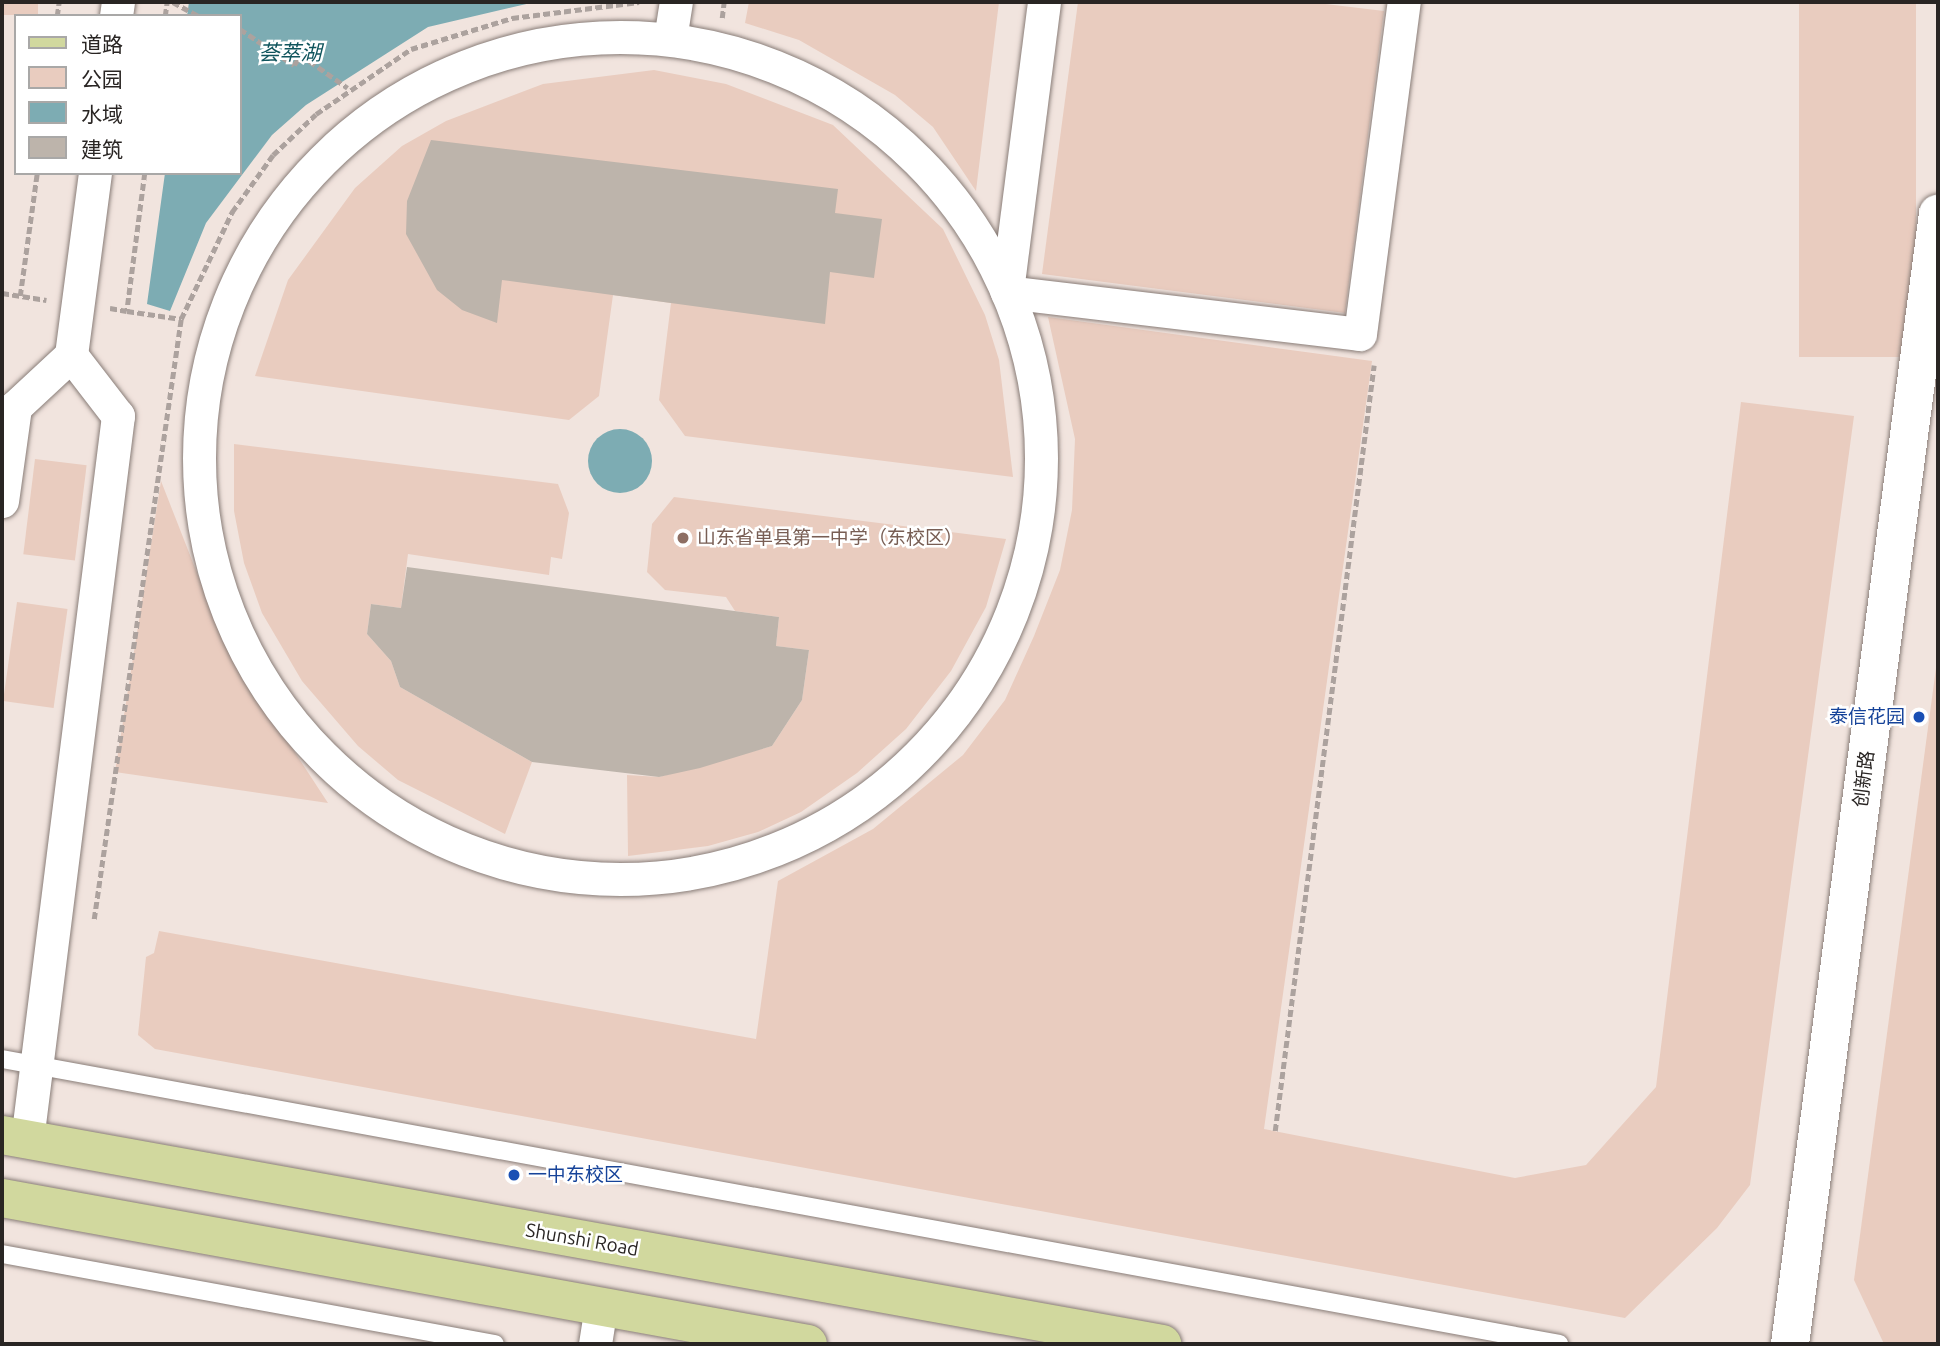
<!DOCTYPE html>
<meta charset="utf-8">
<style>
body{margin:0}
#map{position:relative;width:1940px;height:1346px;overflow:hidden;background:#f1e4de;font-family:Ubuntu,"Noto Sans SC",sans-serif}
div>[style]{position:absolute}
.green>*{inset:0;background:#e9ccbf;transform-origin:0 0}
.water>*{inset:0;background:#7dacb3}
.round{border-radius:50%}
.building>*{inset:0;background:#bdb4ab}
.path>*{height:4.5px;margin-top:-2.25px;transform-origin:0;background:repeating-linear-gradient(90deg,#aca29e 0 7px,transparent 0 10.5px)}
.roads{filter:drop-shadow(0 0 2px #897d78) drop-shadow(0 0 2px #897d78)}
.lane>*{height:18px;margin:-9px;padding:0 9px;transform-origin:9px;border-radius:9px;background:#fff}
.street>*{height:33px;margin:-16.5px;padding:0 16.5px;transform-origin:16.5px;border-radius:16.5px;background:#fff}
.street>.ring{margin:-16.5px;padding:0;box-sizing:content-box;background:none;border:33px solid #fff;border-radius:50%}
.secondary>*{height:38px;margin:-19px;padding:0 19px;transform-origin:19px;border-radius:19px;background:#fff}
.primary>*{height:38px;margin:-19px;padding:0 19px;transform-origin:19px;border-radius:19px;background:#d1d89e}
.dots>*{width:19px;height:19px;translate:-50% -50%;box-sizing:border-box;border:4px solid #fff;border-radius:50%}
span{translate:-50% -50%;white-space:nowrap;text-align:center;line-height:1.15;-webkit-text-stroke:5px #fff;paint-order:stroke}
.education-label{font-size:19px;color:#785e54}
.left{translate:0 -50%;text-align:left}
.transit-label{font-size:19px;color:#164399}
.right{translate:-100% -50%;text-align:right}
.street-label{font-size:19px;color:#292523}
.water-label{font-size:21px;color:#0f545c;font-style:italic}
.frame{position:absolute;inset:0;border:4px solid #292523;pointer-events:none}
.legend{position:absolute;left:14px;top:14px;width:228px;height:161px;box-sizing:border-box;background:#fff;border:2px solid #a9a8a7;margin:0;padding:9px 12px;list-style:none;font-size:21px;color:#292523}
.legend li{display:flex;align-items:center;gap:14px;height:35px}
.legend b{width:35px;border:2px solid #a9a8a7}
</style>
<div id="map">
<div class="green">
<i style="left:2px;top:2px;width:36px;height:13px"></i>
<i style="clip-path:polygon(749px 2px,999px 2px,976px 191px,933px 127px,895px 95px,799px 40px,745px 23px)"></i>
<i style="clip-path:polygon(1078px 2px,1309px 2px,1384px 11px,1345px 313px,1042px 274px)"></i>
<i style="left:1799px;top:2px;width:117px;height:355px"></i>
<i style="clip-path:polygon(654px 70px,726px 84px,833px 125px,943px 229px,985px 315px,999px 360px,1013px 477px,685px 436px,659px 400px,671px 303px,613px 295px,599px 396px,569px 420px,255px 376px,288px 280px,355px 188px,402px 146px,446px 121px,543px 84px)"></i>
<i style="clip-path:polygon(1048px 317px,1372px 361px,1264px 1129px,1515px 1178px,1586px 1165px,1656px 1087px,1741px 402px,1854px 416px,1750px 1185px,1717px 1228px,1625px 1318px,155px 1049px,138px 1035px,146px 957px,154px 953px,159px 931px,756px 1039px,778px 881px,873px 829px,963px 755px,1005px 700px,1034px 636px,1060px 570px,1072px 510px,1075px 439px)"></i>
<i style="clip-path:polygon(234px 444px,558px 484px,569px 513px,562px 559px,551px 557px,549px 575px,408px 554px,401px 608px,371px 604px,367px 634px,391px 661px,400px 687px,532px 762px,505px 834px,398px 780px,358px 746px,302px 681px,262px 613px,244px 563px,234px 511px)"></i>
<i style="left:35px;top:459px;width:52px;height:96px;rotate:7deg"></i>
<i style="clip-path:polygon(161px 481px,226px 647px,328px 803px,115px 772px)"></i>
<i style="clip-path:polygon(674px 497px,1006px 539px,986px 607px,951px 671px,906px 729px,857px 773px,801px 812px,758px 832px,708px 846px,628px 856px,627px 775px,659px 777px,772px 746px,802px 700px,809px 650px,776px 646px,779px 617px,735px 611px,726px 597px,665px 590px,647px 572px,652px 524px)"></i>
<i style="left:17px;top:602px;width:51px;height:100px;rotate:8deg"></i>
<i style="clip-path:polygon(1938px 653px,1938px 1344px,1884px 1344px,1854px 1280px)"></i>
</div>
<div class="water">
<i style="clip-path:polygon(189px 2px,535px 2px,428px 27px,306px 105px,272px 135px,206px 223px,170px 311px,147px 304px,165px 173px,240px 173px,240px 16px,187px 16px)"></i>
<i class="round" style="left:588px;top:429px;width:64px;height:64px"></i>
</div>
<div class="building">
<i style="clip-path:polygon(431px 140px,838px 189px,835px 213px,882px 219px,874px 278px,830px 272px,825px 324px,502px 280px,497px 323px,462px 310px,437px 290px,406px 234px,407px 201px)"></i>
<i style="clip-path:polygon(407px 567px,779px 617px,776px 646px,809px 650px,802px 700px,772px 746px,700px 768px,659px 777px,532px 762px,400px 687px,391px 661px,367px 634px,371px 604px,401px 608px)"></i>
</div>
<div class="path">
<i style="left:173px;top:2px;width:29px;rotate:29deg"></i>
<i style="left:57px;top:16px;width:14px;rotate:-82deg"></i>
<i style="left:165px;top:16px;width:14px;rotate:-82deg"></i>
<i style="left:722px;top:18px;width:16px;rotate:-83deg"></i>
<i style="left:240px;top:29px;width:65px;rotate:33.7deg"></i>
<i style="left:294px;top:65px;width:12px;rotate:-55deg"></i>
<i style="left:301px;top:55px;width:57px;rotate:35.1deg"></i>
<i style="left:145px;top:173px;width:139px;rotate:97.4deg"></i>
<i style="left:127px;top:311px;width:55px;rotate:8.4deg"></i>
<i style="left:2px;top:293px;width:45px;rotate:9deg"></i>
<i style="left:20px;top:296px;width:124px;rotate:-82.1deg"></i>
<i style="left:110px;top:308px;width:17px;rotate:10deg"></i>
<i style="left:94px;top:919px;width:606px;rotate:-81.75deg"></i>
<i style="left:181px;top:319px;width:119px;rotate:-64.5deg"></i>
<i style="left:232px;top:212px;width:70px;rotate:-54.3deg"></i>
<i style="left:273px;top:155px;width:59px;rotate:-43.6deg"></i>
<i style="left:316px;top:114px;width:115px;rotate:-34.4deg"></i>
<i style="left:411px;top:49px;width:106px;rotate:-17.1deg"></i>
<i style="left:512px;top:18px;width:128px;rotate:-7.2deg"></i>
<i style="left:1275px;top:1131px;width:772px;rotate:-82.64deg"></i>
</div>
<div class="roads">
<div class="lane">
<i style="left:2px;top:1059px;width:1583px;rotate:10.37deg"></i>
<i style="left:2px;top:1254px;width:501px;rotate:10.35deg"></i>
</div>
<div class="street">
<i style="left:1044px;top:2px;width:292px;rotate:97.3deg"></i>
<i style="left:1007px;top:292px;width:355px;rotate:6.8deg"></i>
<i style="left:1360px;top:334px;width:335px;rotate:-82.5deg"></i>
<i style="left:116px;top:16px;width:14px;rotate:-82deg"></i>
<i class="ring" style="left:199px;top:37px;width:809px;height:809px"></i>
<i style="left:670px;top:39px;width:37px;rotate:-81deg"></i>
<i style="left:2px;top:501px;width:95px;rotate:-82.1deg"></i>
<i style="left:15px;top:407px;width:76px;rotate:-42.9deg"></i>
<i style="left:71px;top:355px;width:184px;rotate:-82.5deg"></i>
<i style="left:27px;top:1140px;width:730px;rotate:-82.84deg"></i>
<i style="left:118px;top:416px;width:77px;rotate:-127.6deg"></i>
<i style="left:595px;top:1344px;width:37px;rotate:-81deg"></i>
</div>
<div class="secondary">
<i style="left:1790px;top:1344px;width:1140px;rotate:-82.54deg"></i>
</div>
<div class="primary">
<i style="left:2px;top:1135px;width:1179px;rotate:10.21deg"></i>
<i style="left:2px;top:1198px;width:819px;rotate:10.27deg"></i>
</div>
</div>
<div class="dots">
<i style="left:683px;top:538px;background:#8d6e63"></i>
<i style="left:1919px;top:717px;background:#1a4fb4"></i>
<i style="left:514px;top:1175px;background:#1a4fb4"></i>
</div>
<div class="education-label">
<span class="left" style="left:697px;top:538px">山东省单县第一中学（东校区）</span>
</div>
<div class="transit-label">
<span class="right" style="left:1905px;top:717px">泰信花园</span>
<span class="left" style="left:528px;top:1175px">一中东校区</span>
</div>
<div class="street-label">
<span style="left:1864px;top:779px;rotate:-83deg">创新路</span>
<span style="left:582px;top:1240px;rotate:10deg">Shunshi Road</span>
</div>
<div class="water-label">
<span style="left:290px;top:52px">荟萃湖</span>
</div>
<div class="frame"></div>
<ul class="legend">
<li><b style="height:9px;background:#d1d89e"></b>道路</li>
<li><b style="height:19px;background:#e9ccbf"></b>公园</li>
<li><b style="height:19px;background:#7dacb3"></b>水域</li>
<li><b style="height:19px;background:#bdb4ab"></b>建筑</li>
</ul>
</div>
